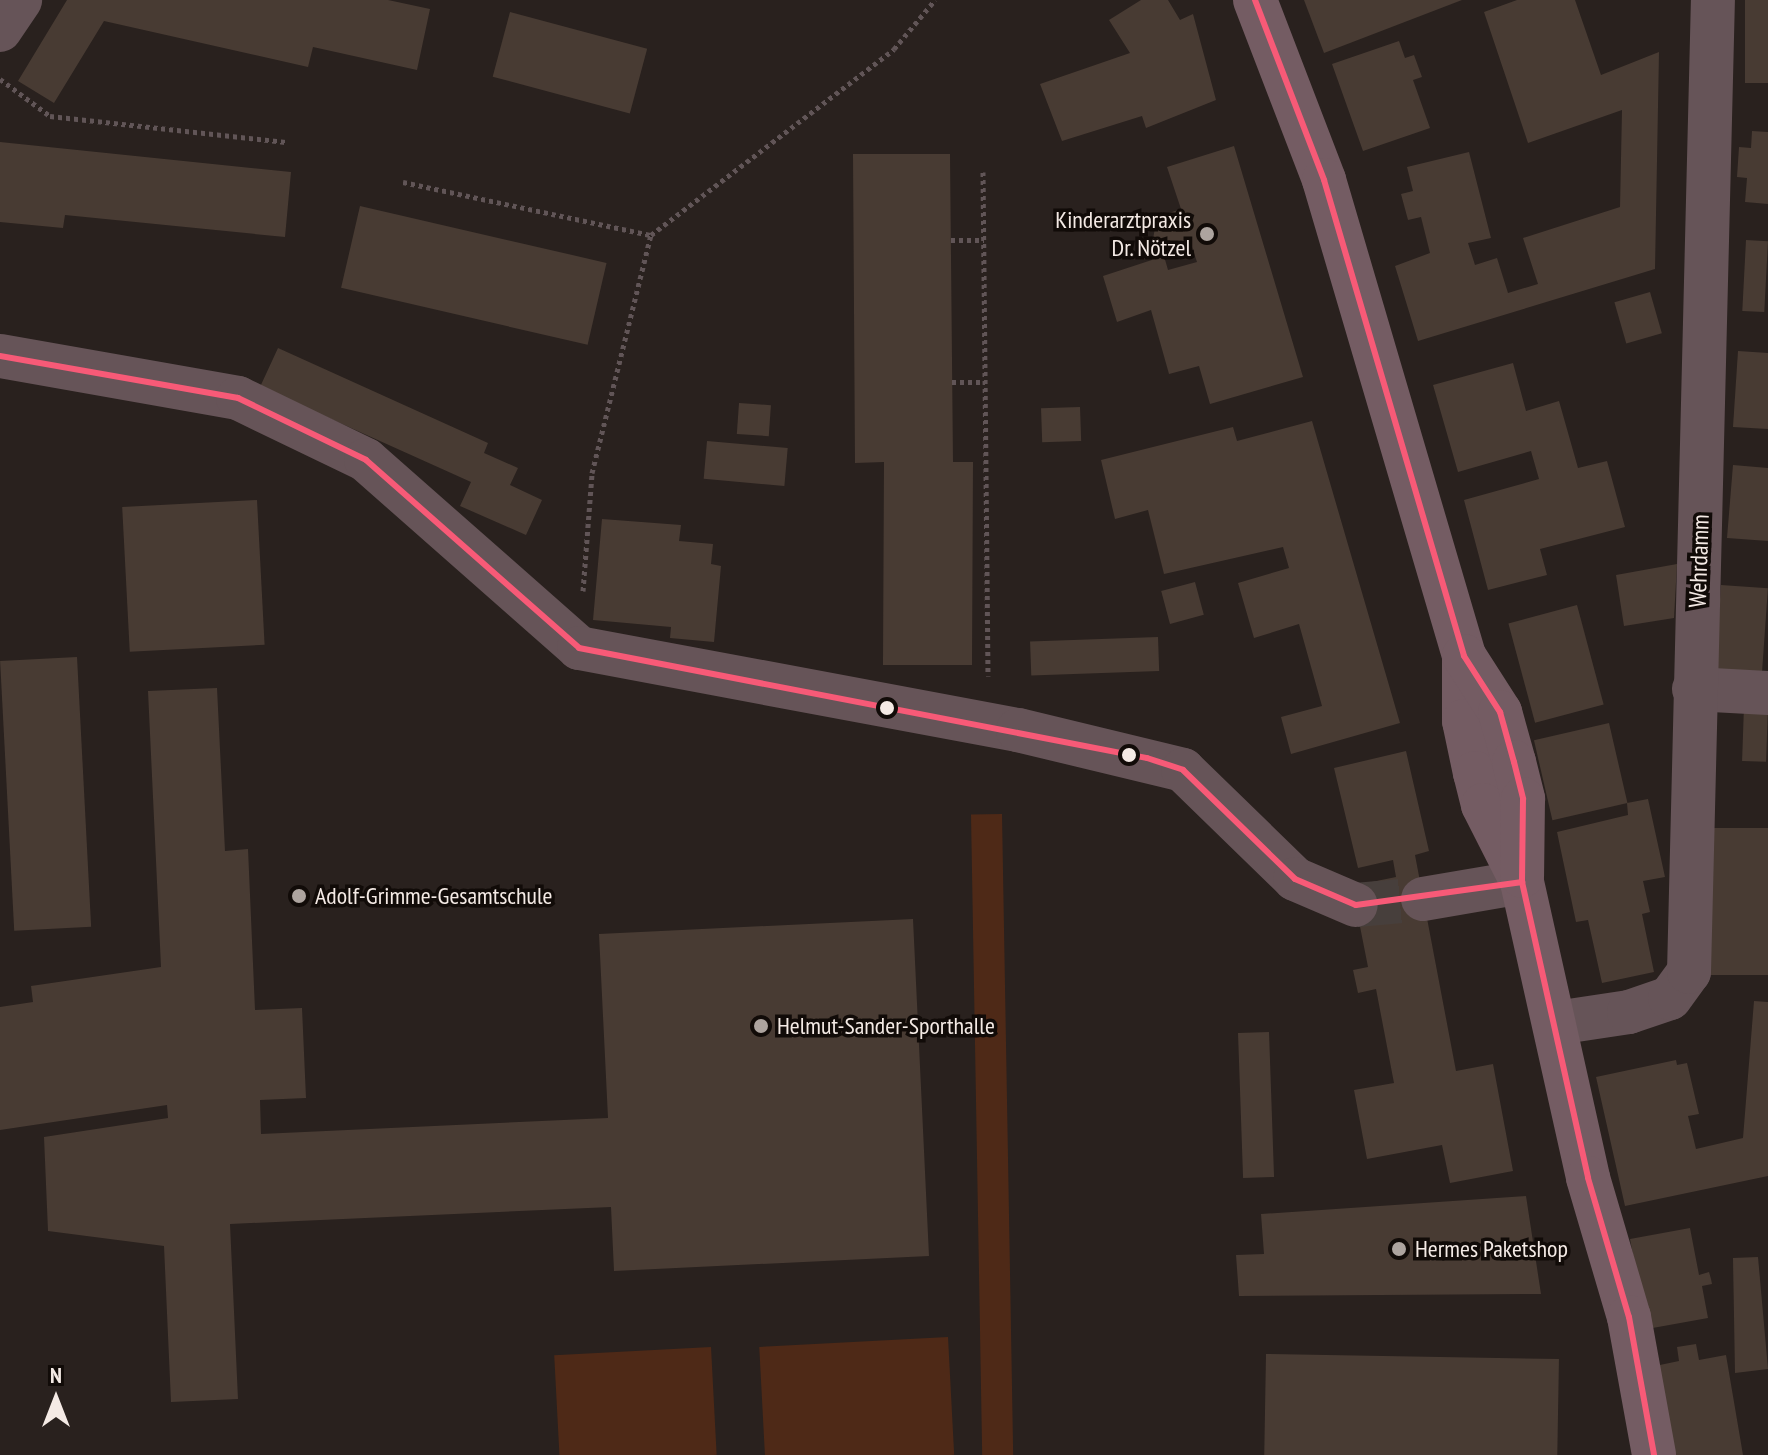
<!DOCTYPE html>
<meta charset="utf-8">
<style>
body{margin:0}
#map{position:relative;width:1768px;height:1455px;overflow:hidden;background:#29211e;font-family:"PT Sans Narrow",sans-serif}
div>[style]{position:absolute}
.green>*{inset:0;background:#4e2917;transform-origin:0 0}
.building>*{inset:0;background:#483b33;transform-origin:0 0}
.minor-tunnel>*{height:44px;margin-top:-22px;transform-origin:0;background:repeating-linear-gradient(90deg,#473f3c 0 44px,transparent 0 66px)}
.path>*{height:5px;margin-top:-2.5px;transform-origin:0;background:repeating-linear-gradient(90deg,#615557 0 4px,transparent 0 8px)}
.minor>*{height:44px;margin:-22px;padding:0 22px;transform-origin:22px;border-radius:22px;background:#665458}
.primary>*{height:44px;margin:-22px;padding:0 22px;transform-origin:22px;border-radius:22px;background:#745c63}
.bus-1>*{height:6px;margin:-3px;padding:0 3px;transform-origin:3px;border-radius:3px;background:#f75a77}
.dots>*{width:22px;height:22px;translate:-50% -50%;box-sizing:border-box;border:4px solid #110b08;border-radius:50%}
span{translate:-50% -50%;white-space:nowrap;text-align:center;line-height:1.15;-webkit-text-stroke:7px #110b08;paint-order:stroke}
.poi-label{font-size:24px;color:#f4eae5}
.right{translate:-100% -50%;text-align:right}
.left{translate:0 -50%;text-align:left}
.street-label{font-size:24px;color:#f4eae5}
.north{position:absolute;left:16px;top:1359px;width:80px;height:80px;-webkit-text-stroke:6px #110b08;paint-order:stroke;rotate:0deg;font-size:22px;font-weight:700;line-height:32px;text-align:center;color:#f4eae5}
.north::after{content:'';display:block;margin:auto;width:28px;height:36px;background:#f4eae5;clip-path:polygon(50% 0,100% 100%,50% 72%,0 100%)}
</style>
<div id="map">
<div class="green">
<i style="left:1002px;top:814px;width:641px;height:31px;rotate:89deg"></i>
<i style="left:948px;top:1337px;width:118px;height:189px;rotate:87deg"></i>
<i style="left:711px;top:1347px;width:108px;height:157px;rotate:87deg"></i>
</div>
<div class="building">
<i style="clip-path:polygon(67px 0,388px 0,430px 9px,417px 70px,313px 47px,308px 67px,104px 21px,54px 103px,18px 81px)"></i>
<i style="clip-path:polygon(1141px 0,1168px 0,1180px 20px,1193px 14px,1216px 100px,1146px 128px,1142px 116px,1062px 141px,1040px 84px,1130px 53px,1109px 20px)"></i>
<i style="clip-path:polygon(1304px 0,1462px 0,1324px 53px)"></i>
<i style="clip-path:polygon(1517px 0,1575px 0,1601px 75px,1659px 52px,1655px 269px,1418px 341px,1395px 266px,1430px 253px,1421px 217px,1408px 220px,1401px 194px,1413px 191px,1407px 167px,1469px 152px,1491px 238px,1468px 243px,1475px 265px,1497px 258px,1508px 293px,1538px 284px,1523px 238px,1620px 207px,1622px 110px,1528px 143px,1484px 12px)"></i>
<i style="left:1745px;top:0;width:23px;height:83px"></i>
<i style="left:510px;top:12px;width:142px;height:67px;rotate:15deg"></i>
<i style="clip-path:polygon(1399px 41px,1405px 58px,1414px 55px,1422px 77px,1413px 80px,1430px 128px,1363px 151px,1332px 64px)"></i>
<i style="clip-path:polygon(1752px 131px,1768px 132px,1768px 204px,1745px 202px,1747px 178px,1737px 177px,1739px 147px,1751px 148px)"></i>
<i style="clip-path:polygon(0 142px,291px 172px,285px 237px,65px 215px,63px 228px,0 222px)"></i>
<i style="clip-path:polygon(1234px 146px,1303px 377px,1210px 404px,1199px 366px,1169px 374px,1151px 310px,1117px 322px,1103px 276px,1164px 256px,1168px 270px,1197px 262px,1190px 241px,1161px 246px,1153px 239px,1157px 217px,1181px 209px,1167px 167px)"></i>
<i style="clip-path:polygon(853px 154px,950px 154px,953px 462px,973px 462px,972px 665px,883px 665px,884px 462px,855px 463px)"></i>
<i style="left:360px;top:206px;width:253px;height:84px;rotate:13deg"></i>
<i style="left:1746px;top:240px;width:22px;height:71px;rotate:3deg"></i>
<i style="left:1650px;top:292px;width:43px;height:37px;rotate:74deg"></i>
<i style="clip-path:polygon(278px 348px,488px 443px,484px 453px,518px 468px,510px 485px,542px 500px,526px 535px,460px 506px,471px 482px,260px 387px)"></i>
<i style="clip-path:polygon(1738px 351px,1768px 353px,1768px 429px,1733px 427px)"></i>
<i style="clip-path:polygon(1513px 363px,1526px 411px,1559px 401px,1578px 468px,1607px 461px,1625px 527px,1540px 549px,1547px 575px,1488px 590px,1464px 500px,1539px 479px,1531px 451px,1458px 472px,1433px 385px)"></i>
<i style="left:739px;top:403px;width:32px;height:31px;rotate:4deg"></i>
<i style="left:1080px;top:407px;width:34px;height:39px;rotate:88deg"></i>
<i style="clip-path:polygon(1312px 421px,1400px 723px,1291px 754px,1281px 717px,1322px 706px,1299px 624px,1254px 638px,1238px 583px,1289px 568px,1283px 547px,1164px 574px,1148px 510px,1115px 519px,1101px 460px,1233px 427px,1237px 441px)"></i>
<i style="left:707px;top:441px;width:81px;height:38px;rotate:5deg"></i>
<i style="clip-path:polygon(1733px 465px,1768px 468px,1768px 541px,1727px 538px)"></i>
<i style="left:257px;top:500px;width:145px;height:135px;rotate:87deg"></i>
<i style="clip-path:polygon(602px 519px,681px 525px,679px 541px,713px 544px,711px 564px,721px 566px,714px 642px,670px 638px,671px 627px,593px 620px)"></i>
<i style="clip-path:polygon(1677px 564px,1674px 618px,1624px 626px,1616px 575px)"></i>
<i style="left:1195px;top:582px;width:34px;height:35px;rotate:75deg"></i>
<i style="left:1721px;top:585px;width:47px;height:84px;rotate:4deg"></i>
<i style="left:1577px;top:605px;width:103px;height:71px;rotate:75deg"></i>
<i style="left:1158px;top:637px;width:34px;height:128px;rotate:88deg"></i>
<i style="left:77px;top:657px;width:270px;height:77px;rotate:87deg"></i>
<i style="clip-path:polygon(217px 688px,225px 851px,248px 849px,255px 1010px,302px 1008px,306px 1098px,260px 1100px,261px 1134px,608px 1118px,599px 934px,913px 919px,929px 1256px,614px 1271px,611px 1207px,230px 1224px,238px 1399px,171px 1402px,164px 1246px,48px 1231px,44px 1137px,168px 1118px,167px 1105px,0 1130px,0 1007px,33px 1002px,31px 986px,161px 967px,148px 691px)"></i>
<i style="left:1744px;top:706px;width:24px;height:55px;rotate:2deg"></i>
<i style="left:1609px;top:723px;width:82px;height:77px;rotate:77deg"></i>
<i style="clip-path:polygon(1406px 751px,1429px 851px,1415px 855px,1456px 1071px,1493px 1064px,1513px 1171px,1450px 1183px,1442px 1145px,1367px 1159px,1354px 1090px,1394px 1083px,1376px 989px,1358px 993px,1353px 970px,1368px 967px,1352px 886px,1396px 877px,1393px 860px,1358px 868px,1334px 768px)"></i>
<i style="clip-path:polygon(1648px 799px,1665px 877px,1643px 881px,1650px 912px,1642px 914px,1654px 972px,1602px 983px,1588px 920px,1576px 922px,1557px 832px,1628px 815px,1627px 803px)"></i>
<i style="left:1768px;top:828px;width:147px;height:64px;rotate:90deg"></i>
<i style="clip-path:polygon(1754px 1001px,1768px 1002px,1768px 1176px,1625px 1206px,1596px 1077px,1676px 1060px,1677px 1065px,1687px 1063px,1699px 1114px,1688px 1116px,1696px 1149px,1743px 1138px)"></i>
<i style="left:1269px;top:1032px;width:145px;height:31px;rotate:88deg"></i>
<i style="clip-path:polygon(1526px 1196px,1541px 1294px,1239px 1296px,1236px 1255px,1264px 1254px,1261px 1214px)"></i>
<i style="clip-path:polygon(1690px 1228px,1699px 1275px,1709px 1272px,1711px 1279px,1712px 1284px,1702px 1286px,1708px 1318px,1647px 1329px,1630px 1239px)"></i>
<i style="clip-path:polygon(1758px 1257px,1768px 1369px,1735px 1373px,1733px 1258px)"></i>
<i style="clip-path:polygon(1696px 1344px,1699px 1360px,1726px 1355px,1743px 1455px,1672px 1455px,1655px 1366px,1679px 1361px,1677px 1347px)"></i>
<i style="left:1266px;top:1354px;width:293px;height:101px;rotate:1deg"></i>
</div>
<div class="minor-tunnel">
<i style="left:1356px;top:905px;width:67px;rotate:-5.1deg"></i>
</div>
<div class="path">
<i style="left:0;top:79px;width:62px;rotate:36.5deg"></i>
<i style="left:50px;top:116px;width:237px;rotate:6.3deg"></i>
<i style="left:983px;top:172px;width:504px;rotate:89.43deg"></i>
<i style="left:403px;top:182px;width:254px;rotate:12.1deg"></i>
<i style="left:951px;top:240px;width:33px"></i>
<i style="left:952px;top:382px;width:33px"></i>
<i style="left:583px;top:591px;width:118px;rotate:-85.6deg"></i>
<i style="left:592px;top:473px;width:245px;rotate:-76.1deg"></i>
<i style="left:651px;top:235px;width:306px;rotate:-37.4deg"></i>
<i style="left:894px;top:49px;width:64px;rotate:-50.1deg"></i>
</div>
<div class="minor">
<i style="left:0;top:30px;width:36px;rotate:-56deg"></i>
<i style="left:0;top:356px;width:242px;rotate:10deg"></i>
<i style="left:238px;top:398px;width:142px;rotate:25.8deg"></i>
<i style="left:366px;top:460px;width:284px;rotate:41.4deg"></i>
<i style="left:579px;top:648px;width:447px;rotate:10.6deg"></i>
<i style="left:1018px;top:730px;width:170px;rotate:13.6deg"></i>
<i style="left:1183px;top:770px;width:156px;rotate:44.2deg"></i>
<i style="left:1295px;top:879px;width:66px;rotate:23.1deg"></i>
<i style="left:1694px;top:689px;width:74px;rotate:3.1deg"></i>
<i style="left:1423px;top:899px;width:100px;rotate:-9.7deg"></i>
<i style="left:1556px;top:1023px;width:74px;rotate:-8.6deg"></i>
<i style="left:1629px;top:1012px;width:43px;rotate:-18.9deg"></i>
<i style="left:1670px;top:998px;width:32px;rotate:-54deg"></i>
<i style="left:1689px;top:972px;width:972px;rotate:-88.59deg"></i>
</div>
<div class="primary">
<i style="left:1255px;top:0;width:193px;rotate:69deg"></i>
<i style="left:1324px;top:180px;width:496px;rotate:73.6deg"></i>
<i style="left:1464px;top:656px;width:65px;rotate:90deg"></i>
<i style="left:1464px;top:721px;width:53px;rotate:78.1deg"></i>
<i style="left:1475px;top:773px;width:33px;rotate:76deg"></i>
<i style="left:1483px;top:805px;width:86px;rotate:63.1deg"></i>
<i style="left:1522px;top:882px;width:303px;rotate:77.4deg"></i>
<i style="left:1588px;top:1178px;width:145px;rotate:73.6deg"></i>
<i style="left:1629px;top:1317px;width:140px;rotate:79.7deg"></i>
<i style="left:1464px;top:656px;width:67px;rotate:57.3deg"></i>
<i style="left:1500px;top:712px;width:52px;rotate:74.4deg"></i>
<i style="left:1514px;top:762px;width:38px;rotate:76deg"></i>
<i style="left:1523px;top:799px;width:77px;rotate:90.7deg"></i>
</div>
<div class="bus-1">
<i style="left:1255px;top:0;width:193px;rotate:69deg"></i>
<i style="left:1324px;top:180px;width:496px;rotate:73.6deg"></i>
<i style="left:1464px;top:656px;width:67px;rotate:57.3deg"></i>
<i style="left:1500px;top:712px;width:52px;rotate:74.4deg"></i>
<i style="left:1514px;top:762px;width:38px;rotate:76deg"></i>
<i style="left:1523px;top:799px;width:83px;rotate:90.7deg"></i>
<i style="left:1522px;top:882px;width:303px;rotate:77.4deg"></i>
<i style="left:1588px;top:1178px;width:145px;rotate:73.6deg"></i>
<i style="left:1629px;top:1317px;width:140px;rotate:79.7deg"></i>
<i style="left:0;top:356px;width:242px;rotate:10deg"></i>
<i style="left:238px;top:398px;width:142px;rotate:25.8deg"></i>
<i style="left:366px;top:460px;width:284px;rotate:41.4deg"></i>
<i style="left:579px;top:648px;width:579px;rotate:10.96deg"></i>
<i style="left:1147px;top:758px;width:38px;rotate:18deg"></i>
<i style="left:1183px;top:770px;width:156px;rotate:44.2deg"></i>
<i style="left:1295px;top:879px;width:66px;rotate:23.1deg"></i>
<i style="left:1356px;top:905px;width:168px;rotate:-7.9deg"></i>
</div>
<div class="dots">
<i style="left:1207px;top:234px;background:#ada49f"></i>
<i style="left:887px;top:708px;background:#f4eae5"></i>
<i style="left:1129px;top:755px;background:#f4eae5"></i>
<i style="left:299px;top:896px;background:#ada49f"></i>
<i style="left:761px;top:1026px;background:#ada49f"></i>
<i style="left:1399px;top:1249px;background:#ada49f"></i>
</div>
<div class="poi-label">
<span class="right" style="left:1191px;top:234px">Kinderarztpraxis<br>Dr. Nötzel</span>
<span class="left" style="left:315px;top:896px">Adolf-Grimme-Gesamtschule</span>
<span class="left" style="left:777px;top:1026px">Helmut-Sander-Sporthalle</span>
<span class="left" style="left:1415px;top:1249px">Hermes Paketshop</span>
</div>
<div class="street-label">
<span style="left:1699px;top:561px;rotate:-88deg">Wehrdamm</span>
</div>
<div class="north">N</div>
</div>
